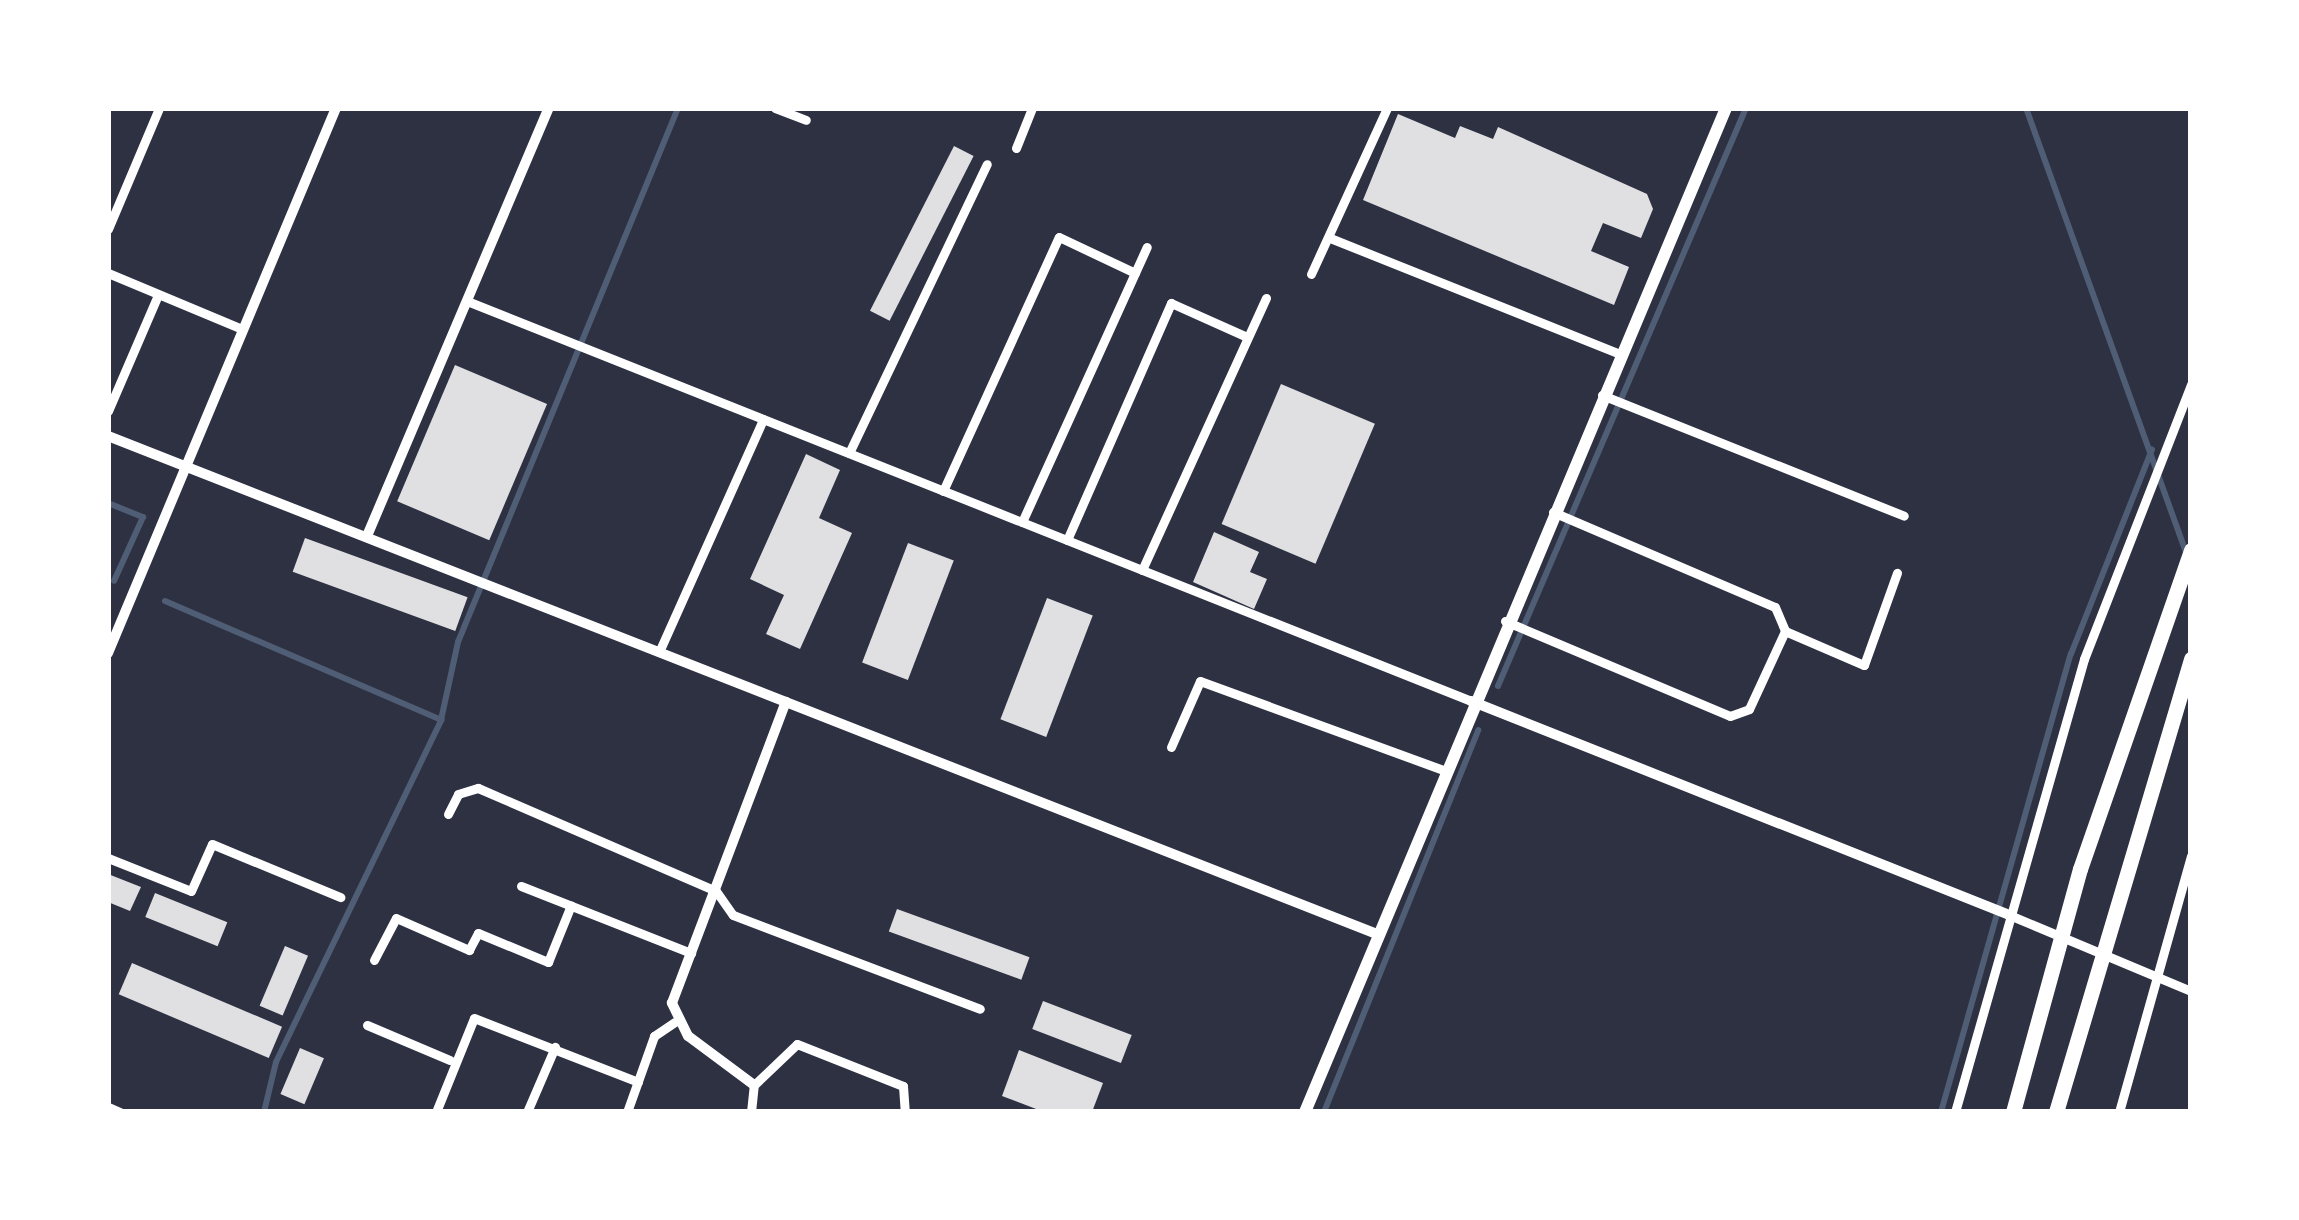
<!DOCTYPE html>
<style>
body{margin:0}
#map{position:relative;width:2299px;height:1220px;overflow:hidden;background:#2d3142;font-family:"Space Grotesk",sans-serif}
div>[style]{position:absolute}
.stream>*{height:6px;margin:-3px;padding:0 3px;transform-origin:3px;border-radius:3px;background:#4f5d75}
.building>*{inset:0;background:#e0e0e3;transform-origin:0 0}
.minor>*{height:9px;margin:-4.5px;padding:0 4.5px;transform-origin:4.5px;border-radius:4.5px;background:#fff}
.tertiary>*{height:10px;margin:-5px;padding:0 5px;transform-origin:5px;border-radius:5px;background:#fff}
.secondary>*{height:12px;margin:-6px;padding:0 6px;transform-origin:6px;border-radius:6px;background:#fff}
.motorway>*{height:15px;margin:-7.5px;padding:0 7.5px;transform-origin:7.5px;border-radius:7.5px;background:#fff}
span{translate:-50% -50%;white-space:nowrap;text-align:center;line-height:1.15;-webkit-text-stroke:10px #fff;paint-order:stroke}
.frame{position:absolute;inset:0;border:111px solid #fff;pointer-events:none}
</style>
<div id="map">
<div class="stream">
<i style="left:2026px;top:108px;width:470px;rotate:70.2deg"></i>
<i style="left:108px;top:503px;width:38px;rotate:22deg"></i>
<i style="left:143px;top:517px;width:70px;rotate:114.4deg"></i>
<i style="left:165px;top:601px;width:301px;rotate:23.3deg"></i>
<i style="left:1498px;top:686px;width:629px;rotate:-66.78deg"></i>
<i style="left:264px;top:1112px;width:51px;rotate:-76.5deg"></i>
<i style="left:276px;top:1062px;width:380px;rotate:-64.2deg"></i>
<i style="left:441px;top:720px;width:80px;rotate:-77.7deg"></i>
<i style="left:458px;top:642px;width:578px;rotate:-67.61deg"></i>
<i style="left:1324px;top:1112px;width:412px;rotate:-68deg"></i>
<i style="left:1941px;top:1112px;width:476px;rotate:-74.2deg"></i>
<i style="left:2071px;top:654px;width:220px;rotate:-68.4deg"></i>
</div>
<div class="building">
<i style="clip-path:polygon(1398px 114px,1455px 138px,1460px 126px,1493px 139px,1498px 127px,1647px 194px,1653px 209px,1641px 238px,1603px 223px,1591px 251px,1629px 267px,1614px 305px,1363px 200px)"></i>
<i style="left:954px;top:146px;width:22px;height:185px;rotate:27deg"></i>
<i style="left:455px;top:365px;width:100px;height:148px;rotate:23deg"></i>
<i style="left:1281px;top:384px;width:102px;height:152px;rotate:23deg"></i>
<i style="clip-path:polygon(806px 454px,840px 470px,819px 518px,852px 533px,800px 649px,766px 634px,784px 595px,750px 579px)"></i>
<i style="clip-path:polygon(1214px 532px,1259px 552px,1250px 572px,1267px 579px,1254px 609px,1193px 582px)"></i>
<i style="left:305px;top:538px;width:173px;height:36px;rotate:20deg"></i>
<i style="left:908px;top:543px;width:49px;height:128px;rotate:21deg"></i>
<i style="left:1047px;top:598px;width:49px;height:130px;rotate:21deg"></i>
<i style="clip-path:polygon(108px 874px,141px 887px,130px 911px,108px 902px)"></i>
<i style="left:155px;top:893px;width:78px;height:26px;rotate:22deg"></i>
<i style="left:897px;top:909px;width:141px;height:24px;rotate:20deg"></i>
<i style="left:285px;top:946px;width:25px;height:65px;rotate:23deg"></i>
<i style="left:132px;top:963px;width:163px;height:34px;rotate:23deg"></i>
<i style="left:1043px;top:1001px;width:95px;height:30px;rotate:21deg"></i>
<i style="left:300px;top:1048px;width:26px;height:50px;rotate:23deg"></i>
<i style="clip-path:polygon(1019px 1050px,1103px 1083px,1092px 1112px,1044px 1112px,1002px 1096px)"></i>
</div>
<div class="minor">
<i style="left:775px;top:108px;width:33px;rotate:21deg"></i>
<i style="left:1016px;top:148px;width:43px;rotate:-68.2deg"></i>
<i style="left:108px;top:229px;width:131px;rotate:-67.1deg"></i>
<i style="left:1330px;top:238px;width:312px;rotate:21.8deg"></i>
<i style="left:108px;top:273px;width:145px;rotate:22.7deg"></i>
<i style="left:1311px;top:274px;width:183px;rotate:-65.4deg"></i>
<i style="left:467px;top:301px;width:1081px;rotate:21.72deg"></i>
<i style="left:1602px;top:395px;width:325px;rotate:21.8deg"></i>
<i style="left:108px;top:411px;width:126px;rotate:-66.7deg"></i>
<i style="left:849px;top:453px;width:320px;rotate:-64.5deg"></i>
<i style="left:943px;top:491px;width:279px;rotate:-65.5deg"></i>
<i style="left:1059px;top:237px;width:84px;rotate:25.3deg"></i>
<i style="left:1553px;top:512px;width:241px;rotate:23.2deg"></i>
<i style="left:1775px;top:607px;width:26px;rotate:67deg"></i>
<i style="left:1785px;top:631px;width:86px;rotate:23.3deg"></i>
<i style="left:1864px;top:665px;width:98px;rotate:-70.3deg"></i>
<i style="left:1022px;top:522px;width:302px;rotate:-65.6deg"></i>
<i style="left:1067px;top:540px;width:259px;rotate:-66.3deg"></i>
<i style="left:1171px;top:303px;width:83px;rotate:24.1deg"></i>
<i style="left:1142px;top:570px;width:299px;rotate:-65.5deg"></i>
<i style="left:1505px;top:621px;width:244px;rotate:22.9deg"></i>
<i style="left:1730px;top:716px;width:20px;rotate:-20deg"></i>
<i style="left:1749px;top:709px;width:86px;rotate:-65.2deg"></i>
<i style="left:659px;top:652px;width:255px;rotate:-65.9deg"></i>
<i style="left:1171px;top:747px;width:72px;rotate:-66.3deg"></i>
<i style="left:1200px;top:681px;width:259px;rotate:20.1deg"></i>
<i style="left:448px;top:814px;width:22px;rotate:-63deg"></i>
<i style="left:458px;top:794px;width:21px;rotate:-17deg"></i>
<i style="left:478px;top:788px;width:259px;rotate:23.4deg"></i>
<i style="left:716px;top:891px;width:29px;rotate:55deg"></i>
<i style="left:733px;top:915px;width:264px;rotate:20.8deg"></i>
<i style="left:108px;top:858px;width:89px;rotate:21.7deg"></i>
<i style="left:191px;top:891px;width:51px;rotate:-65.9deg"></i>
<i style="left:212px;top:844px;width:139px;rotate:22.5deg"></i>
<i style="left:521px;top:886px;width:183px;rotate:21.5deg"></i>
<i style="left:2007px;top:914px;width:199px;rotate:22.7deg"></i>
<i style="left:374px;top:960px;width:47px;rotate:-62.4deg"></i>
<i style="left:396px;top:918px;width:80px;rotate:23.7deg"></i>
<i style="left:469px;top:950px;width:19px;rotate:-62deg"></i>
<i style="left:478px;top:933px;width:76px;rotate:22.5deg"></i>
<i style="left:548px;top:962px;width:61px;rotate:-68deg"></i>
<i style="left:367px;top:1025px;width:90px;rotate:22.9deg"></i>
<i style="left:108px;top:1107px;width:13px;rotate:23deg"></i>
<i style="left:436px;top:1112px;width:101px;rotate:-68deg"></i>
<i style="left:474px;top:1018px;width:176px;rotate:21.3deg"></i>
<i style="left:527px;top:1112px;width:71px;rotate:-66.7deg"></i>
<i style="left:627px;top:1112px;width:81px;rotate:-70.4deg"></i>
<i style="left:654px;top:1036px;width:25px;rotate:-34deg"></i>
<i style="left:751px;top:1112px;width:27px;rotate:-84deg"></i>
<i style="left:754px;top:1085px;width:59px;rotate:-43.6deg"></i>
<i style="left:797px;top:1044px;width:114px;rotate:21.6deg"></i>
<i style="left:903px;top:1086px;width:26px;rotate:86deg"></i>
<i style="left:1955px;top:1112px;width:471px;rotate:-74.1deg"></i>
<i style="left:2084px;top:659px;width:295px;rotate:-68.7deg"></i>
<i style="left:2119px;top:1112px;width:266px;rotate:-74.3deg"></i>
</div>
<div class="tertiary">
<i style="left:108px;top:436px;width:1363px;rotate:21.43deg"></i>
<i style="left:367px;top:536px;width:465px;rotate:-67deg"></i>
<i style="left:108px;top:653px;width:591px;rotate:-67.3deg"></i>
<i style="left:1471px;top:701px;width:577px;rotate:21.67deg"></i>
<i style="left:754px;top:1085px;width:82px;rotate:-143.4deg"></i>
<i style="left:688px;top:1036px;width:37px;rotate:-116deg"></i>
<i style="left:672px;top:1003px;width:322px;rotate:-69.3deg"></i>
</div>
<div class="secondary">
<i style="left:1305px;top:1112px;width:1089px;rotate:-67.25deg"></i>
</div>
<div class="motorway">
<i style="left:2013px;top:1112px;width:252px;rotate:-74.6deg"></i>
<i style="left:2080px;top:869px;width:338px;rotate:-70.8deg"></i>
<i style="left:2056px;top:1112px;width:473px;rotate:-73.4deg"></i>
</div>
<div class="frame"></div>
</div>
